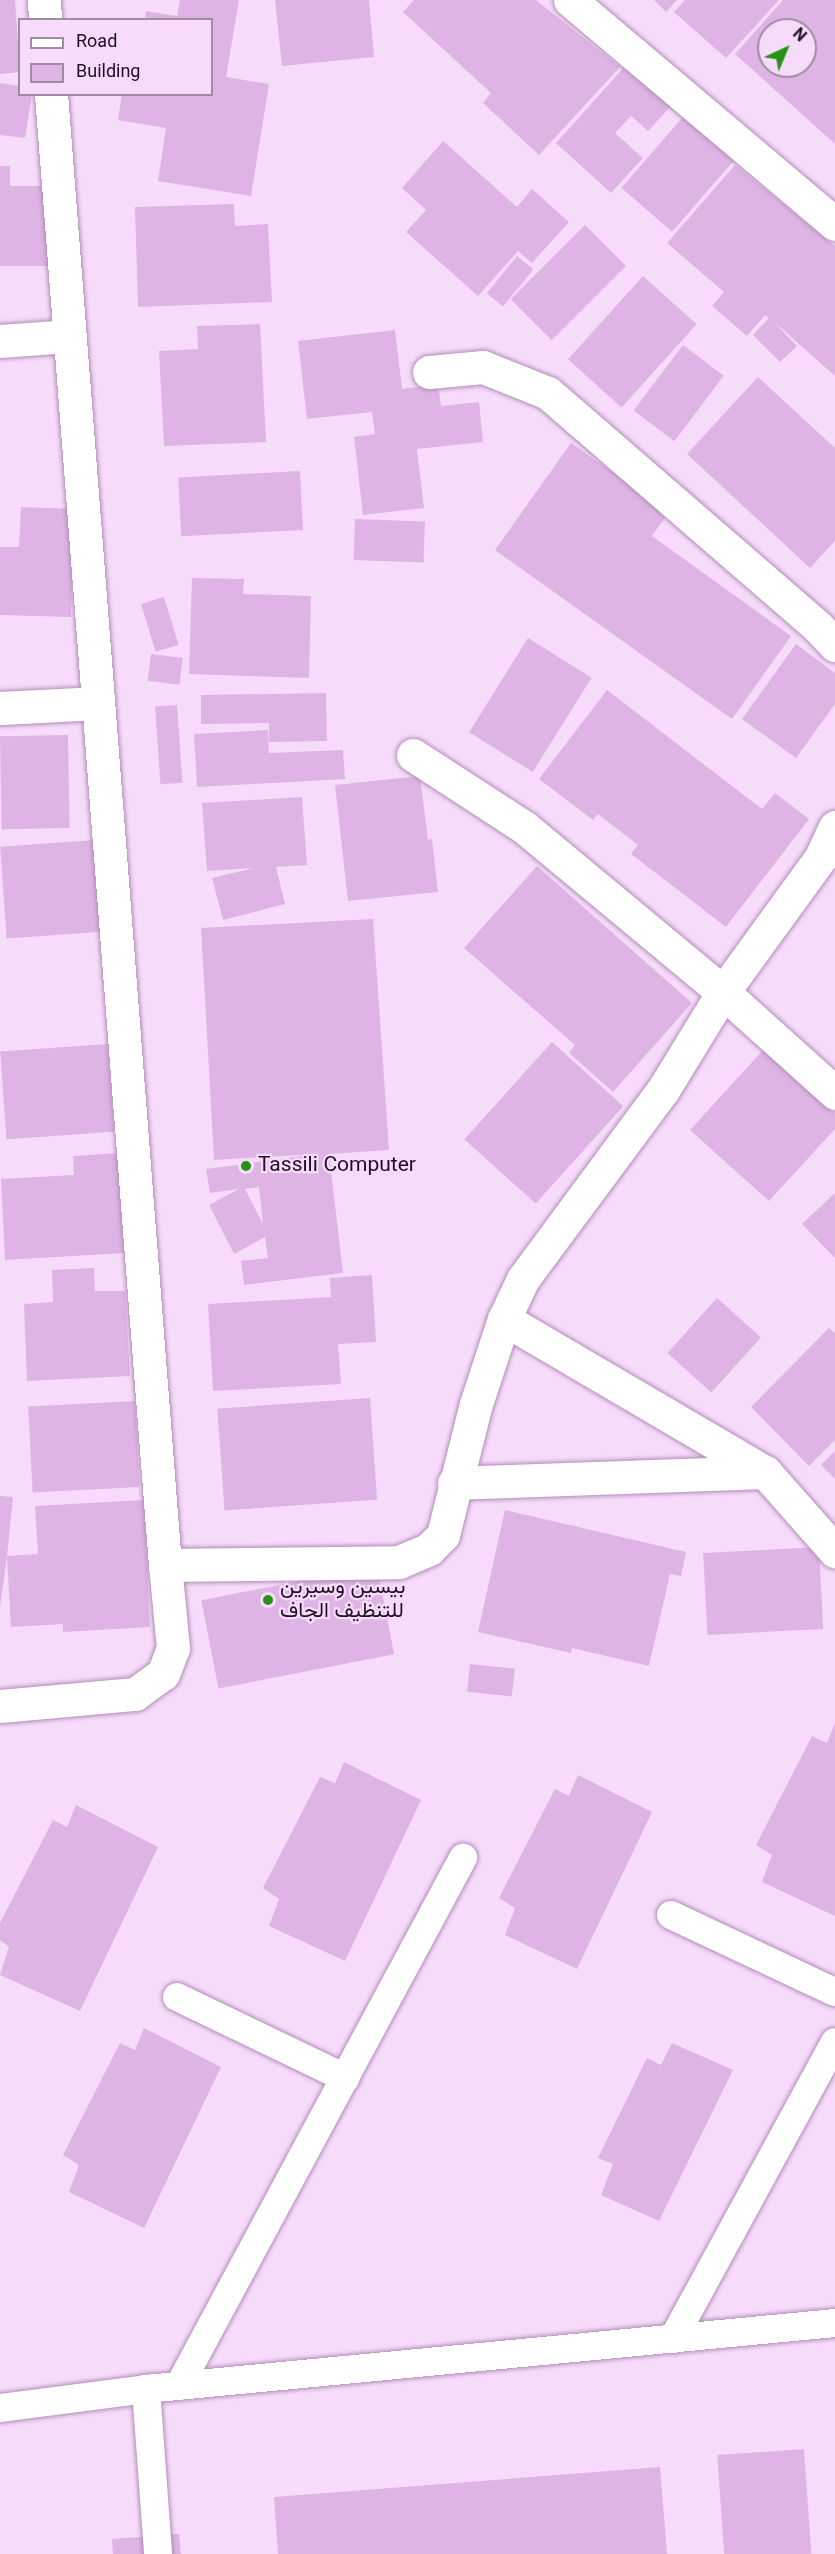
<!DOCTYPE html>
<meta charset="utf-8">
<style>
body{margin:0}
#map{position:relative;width:835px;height:2554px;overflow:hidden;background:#f6dcfa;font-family:Georgia,Vazirmatn,serif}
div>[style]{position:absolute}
.building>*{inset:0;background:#deb4e5;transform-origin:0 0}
.roads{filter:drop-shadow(0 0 2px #b48bba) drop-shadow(0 0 2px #b48bba)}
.service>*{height:28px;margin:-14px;padding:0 14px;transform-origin:14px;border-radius:14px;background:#fff}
.minor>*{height:33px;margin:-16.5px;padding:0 16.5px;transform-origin:16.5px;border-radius:16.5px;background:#fff}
.tertiary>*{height:33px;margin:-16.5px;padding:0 16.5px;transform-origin:16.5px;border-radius:16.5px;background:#fff}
.dots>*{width:16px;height:16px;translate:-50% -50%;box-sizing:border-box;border:3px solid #f6dcfa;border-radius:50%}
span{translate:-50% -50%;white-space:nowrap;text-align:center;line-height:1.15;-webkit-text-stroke:4.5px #f6dcfa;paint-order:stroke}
.poi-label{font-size:21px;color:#1f1022}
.left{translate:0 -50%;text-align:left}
.legend{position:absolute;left:18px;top:18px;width:195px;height:78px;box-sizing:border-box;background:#f6dcfa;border:2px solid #a08aa4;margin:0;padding:8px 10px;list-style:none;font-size:18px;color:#1f1022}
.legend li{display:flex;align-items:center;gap:12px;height:30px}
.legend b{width:30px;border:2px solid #a08aa4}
.north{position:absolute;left:757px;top:18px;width:60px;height:60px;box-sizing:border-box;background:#f6dcfa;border:2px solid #a08aa4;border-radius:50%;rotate:44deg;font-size:16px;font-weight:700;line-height:24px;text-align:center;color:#1f1022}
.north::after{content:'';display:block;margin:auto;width:21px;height:27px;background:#289218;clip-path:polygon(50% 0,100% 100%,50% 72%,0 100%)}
</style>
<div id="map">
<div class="building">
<i style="clip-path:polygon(0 0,15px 0,20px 72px,0 74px)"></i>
<i style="clip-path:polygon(180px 0,239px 0,226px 77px,269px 84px,251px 196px,158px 181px,166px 128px,118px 120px,122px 94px,212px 94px,212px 20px,145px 20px,146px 11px,177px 16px)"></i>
<i style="clip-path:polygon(275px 0,369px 0,374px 57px,282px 66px)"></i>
<i style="clip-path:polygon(414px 0,536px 0,620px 67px,539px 155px,483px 103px,491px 93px,403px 12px)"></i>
<i style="clip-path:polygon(654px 0,677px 0,666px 12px)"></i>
<i style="clip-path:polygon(685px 0,779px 0,726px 58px,674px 12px)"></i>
<i style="clip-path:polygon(evenodd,783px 0,835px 0,835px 144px,735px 54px,783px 0,769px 30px,805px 30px,805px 66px,769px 66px,769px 30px)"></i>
<i style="clip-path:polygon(626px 65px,671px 106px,648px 131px,631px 116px,615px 133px,643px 158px,611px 193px,556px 143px)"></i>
<i style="clip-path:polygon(0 83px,20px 86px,20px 94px,32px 94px,25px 138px,0 135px)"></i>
<i style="left:689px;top:110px;width:67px;height:103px;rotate:41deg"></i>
<i style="clip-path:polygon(443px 141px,517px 207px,532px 189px,569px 222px,532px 263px,518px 251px,478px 296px,406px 232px,426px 210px,402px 188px)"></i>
<i style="clip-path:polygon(735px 165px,835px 246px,835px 376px,772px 320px,797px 346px,780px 362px,753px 335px,769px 318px,765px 315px,747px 336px,712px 306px,724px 292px,667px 243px)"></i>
<i style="clip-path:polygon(0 166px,10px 166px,10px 186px,53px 186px,53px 266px,0 266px)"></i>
<i style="clip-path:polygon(234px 204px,235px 226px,268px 224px,272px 302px,138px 307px,135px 207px)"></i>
<i style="left:585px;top:225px;width:58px;height:105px;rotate:45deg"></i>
<i style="left:517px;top:256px;width:21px;height:48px;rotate:39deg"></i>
<i style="left:643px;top:276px;width:72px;height:112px;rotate:42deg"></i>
<i style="clip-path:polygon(260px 324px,266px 442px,164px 446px,159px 351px,198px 349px,197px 326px)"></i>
<i style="clip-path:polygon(395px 330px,402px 389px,438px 384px,441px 406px,479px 402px,483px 442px,417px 449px,424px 508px,363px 515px,354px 437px,375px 434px,372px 412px,307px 419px,298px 341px)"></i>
<i style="left:683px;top:345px;width:51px;height:82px;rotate:37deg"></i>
<i style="clip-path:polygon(758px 377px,835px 448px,835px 541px,810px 568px,687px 454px)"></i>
<i style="clip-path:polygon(571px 443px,669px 512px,652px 536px,791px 636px,732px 719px,495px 550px)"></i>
<i style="left:300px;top:471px;width:59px;height:122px;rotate:87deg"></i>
<i style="clip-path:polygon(21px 507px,74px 509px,71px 617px,0 615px,0 547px,19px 547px)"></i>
<i style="left:355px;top:519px;width:70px;height:41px;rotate:2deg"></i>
<i style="clip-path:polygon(192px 578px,244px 579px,243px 594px,311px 596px,309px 678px,189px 674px)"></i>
<i style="left:164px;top:597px;width:50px;height:24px;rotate:73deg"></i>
<i style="left:528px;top:638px;width:75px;height:111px;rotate:32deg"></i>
<i style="clip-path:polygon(796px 644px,835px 673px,835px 704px,796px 758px,742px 719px)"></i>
<i style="left:151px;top:654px;width:32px;height:27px;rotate:7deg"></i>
<i style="clip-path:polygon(607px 690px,762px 809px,775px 793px,809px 819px,726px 927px,631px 854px,638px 845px,598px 814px,593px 820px,539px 779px)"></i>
<i style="clip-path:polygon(326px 693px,327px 741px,269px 742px,269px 723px,201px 724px,201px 695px)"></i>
<i style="left:177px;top:705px;width:78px;height:22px;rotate:86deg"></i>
<i style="clip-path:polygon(268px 730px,269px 753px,343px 750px,345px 779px,197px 787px,194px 734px)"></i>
<i style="left:68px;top:735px;width:93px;height:68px;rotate:89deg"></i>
<i style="clip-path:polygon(420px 776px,428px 840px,432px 839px,438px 892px,348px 901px,335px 785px)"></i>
<i style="clip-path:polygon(302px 797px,307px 865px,276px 867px,285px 904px,223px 920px,212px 878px,254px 868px,207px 871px,202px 803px)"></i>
<i style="left:95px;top:840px;width:92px;height:95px;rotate:86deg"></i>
<i style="clip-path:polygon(537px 866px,692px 1003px,613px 1092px,569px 1053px,575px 1045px,464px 948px)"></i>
<i style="clip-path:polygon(evenodd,373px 919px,389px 1150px,329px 1154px,343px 1273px,244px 1285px,241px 1261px,268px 1258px,265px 1237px,234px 1254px,209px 1205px,239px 1189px,210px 1193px,206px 1169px,317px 1154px,214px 1160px,201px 928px,373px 919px,259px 1187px,263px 1224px,245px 1189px,259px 1187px)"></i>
<i style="left:552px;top:1042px;width:96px;height:131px;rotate:42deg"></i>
<i style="left:108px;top:1044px;width:88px;height:108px;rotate:86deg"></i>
<i style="clip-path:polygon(764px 1049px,835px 1114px,835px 1129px,769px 1201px,690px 1130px)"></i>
<i style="clip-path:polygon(118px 1153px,124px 1253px,5px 1260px,1px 1179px,74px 1175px,73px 1156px)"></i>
<i style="clip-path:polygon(835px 1193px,835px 1258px,802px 1224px)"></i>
<i style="clip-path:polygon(94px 1268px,95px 1291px,125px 1291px,130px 1376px,27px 1381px,24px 1304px,53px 1302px,52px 1270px)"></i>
<i style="clip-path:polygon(372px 1275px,376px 1342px,338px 1344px,341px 1384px,213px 1391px,208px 1304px,331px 1297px,330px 1278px)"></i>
<i style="left:717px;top:1298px;width:59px;height:74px;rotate:42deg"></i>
<i style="clip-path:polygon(829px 1328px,835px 1333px,835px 1440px,809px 1466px,751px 1407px)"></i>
<i style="left:370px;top:1398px;width:102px;height:153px;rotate:86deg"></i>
<i style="left:135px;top:1401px;width:86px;height:107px;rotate:87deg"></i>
<i style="clip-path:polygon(835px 1451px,835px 1479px,821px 1465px)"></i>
<i style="clip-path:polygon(0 1496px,13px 1497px,7px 1556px,38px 1554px,35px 1506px,144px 1500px,150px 1627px,63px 1632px,63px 1624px,11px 1627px,7px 1557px,0 1607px)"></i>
<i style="clip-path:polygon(505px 1510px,686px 1552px,681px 1576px,670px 1574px,649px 1666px,572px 1648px,571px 1653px,478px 1632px)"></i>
<i style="left:819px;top:1547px;width:82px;height:116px;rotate:87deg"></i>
<i style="left:377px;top:1566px;width:90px;height:179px;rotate:79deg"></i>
<i style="left:470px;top:1664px;width:45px;height:28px;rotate:6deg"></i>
<i style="clip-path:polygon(835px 1723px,835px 1916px,762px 1882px,772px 1855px,756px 1845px,812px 1736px,827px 1743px)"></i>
<i style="clip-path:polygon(344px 1762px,421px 1800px,345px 1961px,269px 1926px,279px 1899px,263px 1888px,320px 1777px,335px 1783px)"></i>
<i style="clip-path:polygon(578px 1775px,652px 1812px,577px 1969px,505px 1935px,515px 1908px,499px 1898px,555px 1789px,569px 1796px)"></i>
<i style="clip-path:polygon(76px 1805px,158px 1847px,80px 2011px,0 1975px,9px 1947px,0 1940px,0 1923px,53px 1820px,67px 1827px)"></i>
<i style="clip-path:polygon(144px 2028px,221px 2067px,144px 2228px,69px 2192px,79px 2165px,63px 2155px,120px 2043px,135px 2050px)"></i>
<i style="clip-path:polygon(672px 2043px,733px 2070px,659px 2221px,601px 2195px,613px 2164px,598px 2158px,647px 2058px,661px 2065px)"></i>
<i style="left:804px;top:2449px;width:105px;height:87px;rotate:86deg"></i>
<i style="clip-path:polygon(660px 2467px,667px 2554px,278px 2554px,274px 2497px)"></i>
<i style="clip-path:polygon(179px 2534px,181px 2554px,113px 2554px,112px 2539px)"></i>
</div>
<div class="roads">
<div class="service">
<i style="left:671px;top:1915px;width:181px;rotate:25.2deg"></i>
<i style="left:177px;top:1997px;width:187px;rotate:25.7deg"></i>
<i style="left:673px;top:2339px;width:338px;rotate:-61.4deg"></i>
<i style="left:179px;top:2386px;width:600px;rotate:-61.73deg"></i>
<i style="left:146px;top:2389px;width:165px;rotate:85.8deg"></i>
<i style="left:0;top:2408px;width:147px;rotate:-7.4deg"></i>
<i style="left:146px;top:2389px;width:692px;rotate:-5.47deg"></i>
</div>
<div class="minor">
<i style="left:44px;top:0;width:20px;rotate:87deg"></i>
<i style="left:570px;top:0;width:347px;rotate:40.2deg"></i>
<i style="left:51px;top:94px;width:1475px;rotate:85.57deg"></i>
<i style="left:0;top:341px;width:69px;rotate:-4.1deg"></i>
<i style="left:429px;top:372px;width:54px;rotate:-5.3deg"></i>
<i style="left:483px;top:367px;width:70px;rotate:21.8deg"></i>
<i style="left:548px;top:393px;width:357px;rotate:40.9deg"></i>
<i style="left:818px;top:627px;width:25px;rotate:47deg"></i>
<i style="left:0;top:708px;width:98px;rotate:-2.9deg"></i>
<i style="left:413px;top:755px;width:132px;rotate:33deg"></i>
<i style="left:524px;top:827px;width:259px;rotate:39.7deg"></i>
<i style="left:723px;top:992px;width:151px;rotate:42deg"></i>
<i style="left:504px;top:1319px;width:303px;rotate:30.4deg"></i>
<i style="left:765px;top:1472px;width:106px;rotate:48.5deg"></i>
<i style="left:454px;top:1483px;width:311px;rotate:-2deg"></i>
</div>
<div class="tertiary">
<i style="left:0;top:1706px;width:136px;rotate:-5.1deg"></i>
<i style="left:135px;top:1694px;width:34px;rotate:-36deg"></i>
<i style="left:163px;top:1674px;width:28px;rotate:-69deg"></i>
<i style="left:173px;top:1648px;width:83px;rotate:-95.5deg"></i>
<i style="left:165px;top:1565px;width:234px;rotate:-0.7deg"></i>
<i style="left:399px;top:1562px;width:33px;rotate:-23deg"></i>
<i style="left:429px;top:1549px;width:20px;rotate:-45deg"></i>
<i style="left:443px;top:1535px;width:135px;rotate:-75.9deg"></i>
<i style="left:476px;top:1404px;width:89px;rotate:-71.8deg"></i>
<i style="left:504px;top:1319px;width:44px;rotate:-64.6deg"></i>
<i style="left:523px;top:1279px;width:235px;rotate:-53.5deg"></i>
<i style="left:663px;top:1090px;width:115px;rotate:-58.5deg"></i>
<i style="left:723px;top:992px;width:167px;rotate:-54deg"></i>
<i style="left:821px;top:857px;width:33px;rotate:-65deg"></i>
</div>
</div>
<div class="dots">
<i style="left:246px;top:1166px;background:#289218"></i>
<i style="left:268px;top:1600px;background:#289218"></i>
</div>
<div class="poi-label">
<span class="left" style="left:258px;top:1166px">Tassili Computer</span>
<span class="left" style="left:280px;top:1600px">بيسين وسيرين<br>للتنظيف الجاف</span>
</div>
<ul class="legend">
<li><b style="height:8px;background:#fff"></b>Road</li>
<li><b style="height:16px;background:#deb4e5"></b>Building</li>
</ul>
<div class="north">N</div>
</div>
